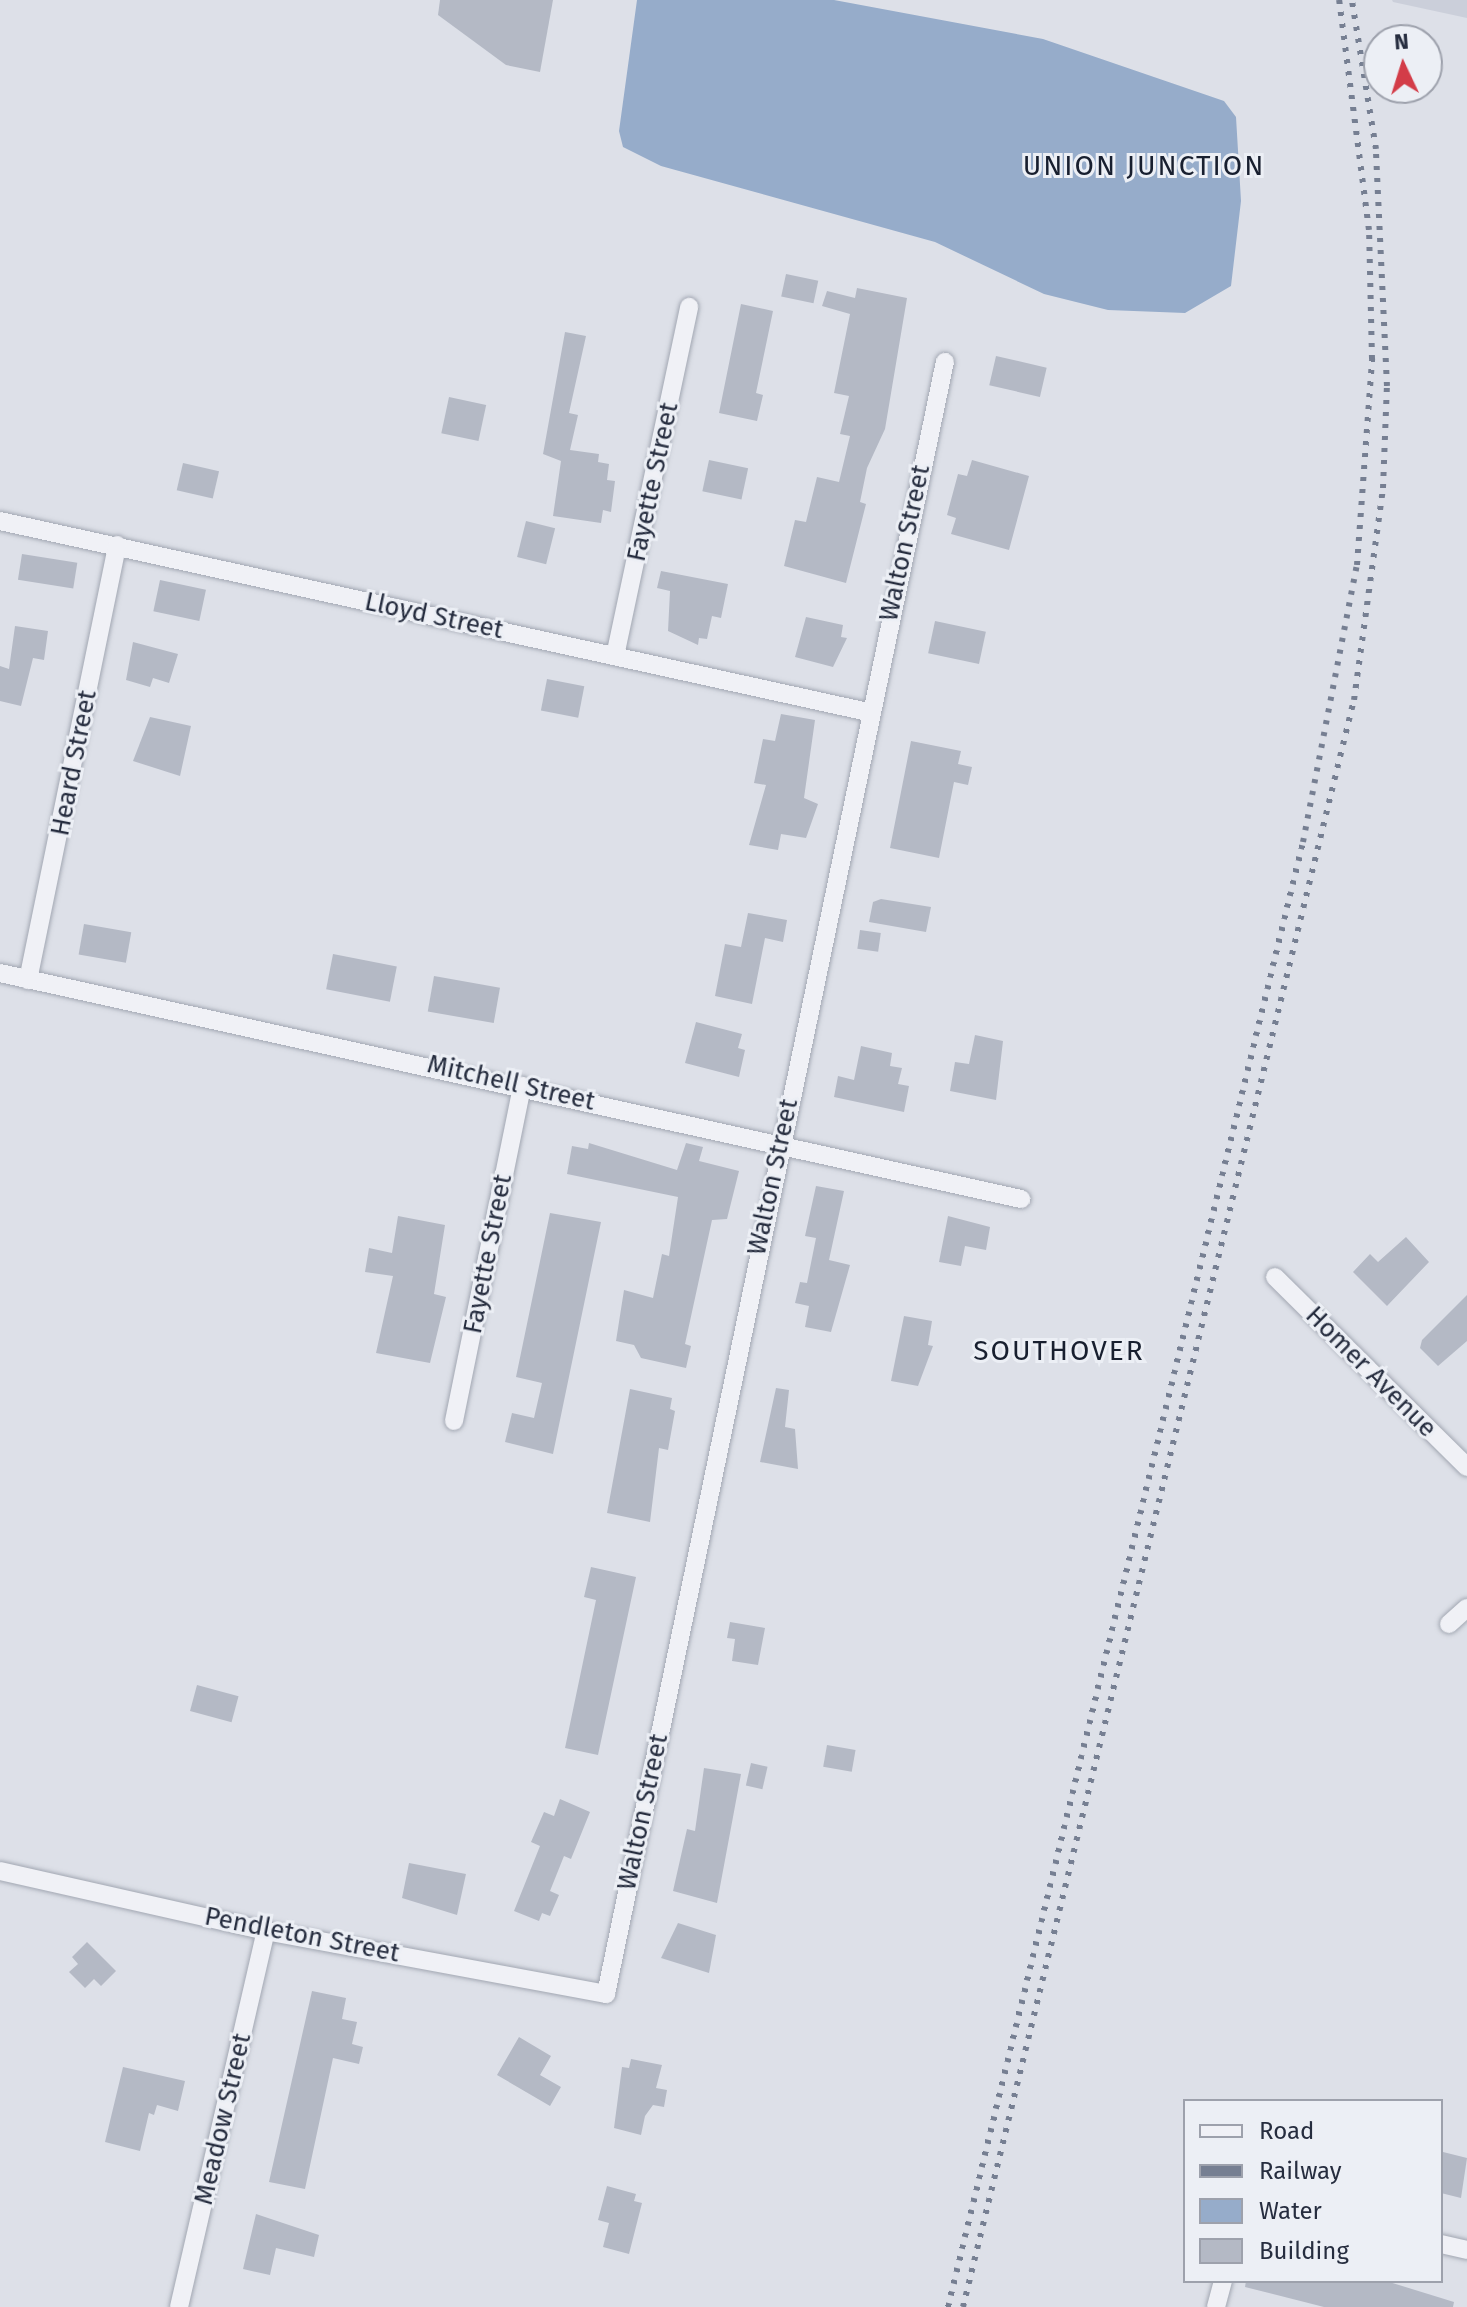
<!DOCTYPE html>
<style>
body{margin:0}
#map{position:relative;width:1467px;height:2307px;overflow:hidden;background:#dde0e8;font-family:"Fira Sans",sans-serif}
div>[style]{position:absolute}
.built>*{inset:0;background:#cbcfda}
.water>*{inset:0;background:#96acca}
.building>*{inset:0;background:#b4b9c5;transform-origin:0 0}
.roads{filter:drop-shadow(0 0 2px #a2a7b2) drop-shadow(0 0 2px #a2a7b2)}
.minor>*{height:18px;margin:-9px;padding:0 9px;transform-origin:9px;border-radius:9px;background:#f0f1f6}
.rail>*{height:6px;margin-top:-3px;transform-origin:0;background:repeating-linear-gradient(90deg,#767f92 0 4px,transparent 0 12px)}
span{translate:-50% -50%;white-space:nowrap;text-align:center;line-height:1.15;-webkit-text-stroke:6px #eceff5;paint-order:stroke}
.street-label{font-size:26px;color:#262d3f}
.neighbourhood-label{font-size:28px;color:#181f2f;letter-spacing:2px}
.legend{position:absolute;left:1183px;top:2099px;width:260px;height:184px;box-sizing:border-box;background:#eceff5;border:2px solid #9da1ac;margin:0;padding:10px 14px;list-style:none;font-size:24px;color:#262d3f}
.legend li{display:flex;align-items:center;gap:16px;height:40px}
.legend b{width:40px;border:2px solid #9da1ac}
.north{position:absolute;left:1363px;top:24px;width:80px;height:80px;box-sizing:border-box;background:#eceff5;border:2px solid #9da1ac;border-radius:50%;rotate:356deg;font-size:22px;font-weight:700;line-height:32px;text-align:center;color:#262d3f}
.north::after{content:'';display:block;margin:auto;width:28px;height:36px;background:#d33c48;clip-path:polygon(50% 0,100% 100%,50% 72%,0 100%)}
</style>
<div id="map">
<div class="built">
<i style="clip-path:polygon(1392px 0,1467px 0,1467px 18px,1393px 2px)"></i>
</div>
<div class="water">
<i style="clip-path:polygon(637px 0,834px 0,1043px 39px,1224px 101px,1236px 117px,1241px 201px,1231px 286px,1185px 313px,1108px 310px,1044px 294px,935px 242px,661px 166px,623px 147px,619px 131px)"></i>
</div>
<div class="building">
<i style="clip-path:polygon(440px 0,553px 0,540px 72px,506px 65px,438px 15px)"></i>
<i style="left:786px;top:274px;width:33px;height:23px;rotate:12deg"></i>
<i style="clip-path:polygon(857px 288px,907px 298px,885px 429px,867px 468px,860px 502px,866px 504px,846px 583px,784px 566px,795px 520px,806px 522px,817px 477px,839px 482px,850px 436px,840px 434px,849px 396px,834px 393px,850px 314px,822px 306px,827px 291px,855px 298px)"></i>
<i style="clip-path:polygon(741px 304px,773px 311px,756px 393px,763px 395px,757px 421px,719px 413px)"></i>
<i style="clip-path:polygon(565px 332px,586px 336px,569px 413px,578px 415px,570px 450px,599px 454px,598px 462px,609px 464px,607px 480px,615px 481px,611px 512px,603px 510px,601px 523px,553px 516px,561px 461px,543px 454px)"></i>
<i style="left:996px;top:356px;width:52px;height:30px;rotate:13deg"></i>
<i style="left:449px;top:397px;width:38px;height:37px;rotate:12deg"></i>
<i style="left:709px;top:460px;width:40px;height:32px;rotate:12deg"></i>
<i style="clip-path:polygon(972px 460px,1029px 476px,1009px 550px,951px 534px,956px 518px,947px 515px,958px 474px,967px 476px)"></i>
<i style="left:183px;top:463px;width:37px;height:28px;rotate:13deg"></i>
<i style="left:526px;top:521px;width:30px;height:37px;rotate:14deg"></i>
<i style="left:22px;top:554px;width:56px;height:26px;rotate:9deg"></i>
<i style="clip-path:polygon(661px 571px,728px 584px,721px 618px,712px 616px,707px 639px,699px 638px,698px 645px,668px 631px,670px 591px,657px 588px)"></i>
<i style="left:160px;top:580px;width:47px;height:32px;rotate:12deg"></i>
<i style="clip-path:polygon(806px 617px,843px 625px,841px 637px,847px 638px,833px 667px,795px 657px)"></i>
<i style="left:935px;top:621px;width:52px;height:33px;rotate:12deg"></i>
<i style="clip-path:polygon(15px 626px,48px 631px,44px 660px,33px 658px,21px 706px,0 701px,0 666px,9px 669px)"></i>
<i style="clip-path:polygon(133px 642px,178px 654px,169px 683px,153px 678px,150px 687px,126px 680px)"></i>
<i style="left:547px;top:679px;width:38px;height:32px;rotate:11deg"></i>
<i style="clip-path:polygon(781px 714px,815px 720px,804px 798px,818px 804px,806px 838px,781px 834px,778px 850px,749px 845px,766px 785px,754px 783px,763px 739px,775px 741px)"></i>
<i style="clip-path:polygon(150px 717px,191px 726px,180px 776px,133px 761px)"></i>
<i style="clip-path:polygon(911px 741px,961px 751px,958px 764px,972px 767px,968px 785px,954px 782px,939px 858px,890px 848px)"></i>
<i style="clip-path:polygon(881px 899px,931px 907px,926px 932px,869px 922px,873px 902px)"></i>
<i style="clip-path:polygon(748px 913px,787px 920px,783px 942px,765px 938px,752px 1004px,715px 996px,725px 944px,741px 947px)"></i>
<i style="left:84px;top:924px;width:48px;height:31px;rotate:10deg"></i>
<i style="left:860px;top:930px;width:21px;height:19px;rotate:8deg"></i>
<i style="left:333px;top:954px;width:65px;height:36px;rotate:11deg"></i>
<i style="left:434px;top:976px;width:67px;height:36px;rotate:10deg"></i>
<i style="clip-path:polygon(696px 1022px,742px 1034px,738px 1048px,745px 1050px,739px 1077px,685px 1063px)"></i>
<i style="clip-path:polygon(975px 1035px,1003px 1041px,996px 1100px,950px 1091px,955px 1062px,969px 1064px)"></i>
<i style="clip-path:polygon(861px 1046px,892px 1053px,890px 1066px,902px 1068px,898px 1084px,909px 1086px,904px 1112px,834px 1097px,838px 1076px,854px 1080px)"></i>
<i style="clip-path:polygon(589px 1143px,677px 1170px,686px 1143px,703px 1147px,699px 1161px,739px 1171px,727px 1219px,712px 1220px,685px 1344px,691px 1346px,686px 1368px,641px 1358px,634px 1345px,616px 1341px,624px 1290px,653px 1298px,662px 1254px,669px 1256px,678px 1197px,567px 1174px,572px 1146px,588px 1149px)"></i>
<i style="clip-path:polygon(816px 1186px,844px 1191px,829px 1260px,850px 1265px,831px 1332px,805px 1327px,809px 1306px,795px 1303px,800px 1282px,807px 1283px,816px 1238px,805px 1236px)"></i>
<i style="clip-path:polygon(550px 1213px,601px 1222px,553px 1454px,505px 1442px,512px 1413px,534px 1418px,542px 1383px,516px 1377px)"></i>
<i style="clip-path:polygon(398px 1216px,445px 1225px,434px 1294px,446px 1297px,430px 1363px,376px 1353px,393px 1276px,365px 1272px,369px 1248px,392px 1253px)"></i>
<i style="clip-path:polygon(948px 1216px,990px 1227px,986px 1250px,965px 1246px,961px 1266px,939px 1262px)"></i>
<i style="clip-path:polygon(1406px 1237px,1429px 1262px,1387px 1306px,1353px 1272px,1370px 1254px,1378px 1262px)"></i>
<i style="clip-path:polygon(1467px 1295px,1467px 1341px,1438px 1366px,1420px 1348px,1422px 1340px)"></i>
<i style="clip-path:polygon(904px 1316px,932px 1321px,928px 1345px,933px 1346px,918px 1386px,891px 1381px)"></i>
<i style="clip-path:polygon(776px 1388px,789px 1390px,785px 1427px,795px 1429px,798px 1469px,760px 1462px)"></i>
<i style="clip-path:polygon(630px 1389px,672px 1398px,670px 1409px,675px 1411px,668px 1450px,659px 1448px,650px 1522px,607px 1513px)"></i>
<i style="clip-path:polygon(591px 1567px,636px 1577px,598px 1755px,565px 1748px,596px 1600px,584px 1597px)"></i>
<i style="clip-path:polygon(730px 1622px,765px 1628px,758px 1665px,732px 1661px,735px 1639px,727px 1638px)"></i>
<i style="left:197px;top:1685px;width:43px;height:27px;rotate:15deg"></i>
<i style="left:827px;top:1745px;width:29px;height:22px;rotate:10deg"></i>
<i style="left:751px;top:1763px;width:17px;height:23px;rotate:13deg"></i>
<i style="clip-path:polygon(704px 1768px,741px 1774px,717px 1903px,673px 1891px,687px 1829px,695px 1831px)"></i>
<i style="clip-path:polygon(560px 1799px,590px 1812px,571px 1859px,564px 1856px,550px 1891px,559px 1895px,550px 1916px,542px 1913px,539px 1921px,514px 1911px,540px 1846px,531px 1842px,544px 1812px,554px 1816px)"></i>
<i style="clip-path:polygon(409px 1863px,466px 1874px,457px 1915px,402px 1898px)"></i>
<i style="clip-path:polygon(678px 1923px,716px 1935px,709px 1973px,661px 1958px)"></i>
<i style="clip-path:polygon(87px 1942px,116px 1971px,101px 1986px,94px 1979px,85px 1988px,69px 1972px,78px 1964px,72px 1957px)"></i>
<i style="clip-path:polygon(312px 1991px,346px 1998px,342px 2019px,357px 2022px,352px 2044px,363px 2047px,359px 2064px,333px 2058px,305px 2189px,269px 2182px)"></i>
<i style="clip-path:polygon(519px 2037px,551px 2056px,540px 2075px,561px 2087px,550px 2106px,497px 2075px)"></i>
<i style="clip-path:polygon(631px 2059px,662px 2065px,656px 2088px,667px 2090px,664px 2107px,653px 2105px,645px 2116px,641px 2135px,614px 2128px,622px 2067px,629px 2068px)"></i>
<i style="clip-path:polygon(123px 2067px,185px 2081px,178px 2111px,157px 2105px,154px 2115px,149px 2113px,140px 2151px,105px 2142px)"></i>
<i style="clip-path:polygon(1443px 2152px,1467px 2158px,1461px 2198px,1441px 2193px)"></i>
<i style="clip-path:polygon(607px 2186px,636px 2194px,634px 2201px,642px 2203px,629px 2254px,603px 2247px,609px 2223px,598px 2220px)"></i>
<i style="clip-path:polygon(256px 2214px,319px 2235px,314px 2257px,276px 2248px,270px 2275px,243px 2269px)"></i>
<i style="clip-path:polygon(1246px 2281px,1386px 2281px,1454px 2302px,1453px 2307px,1324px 2307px,1245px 2287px)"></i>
</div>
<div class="roads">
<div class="minor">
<i style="left:0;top:521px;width:889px;rotate:12.41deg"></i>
<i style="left:615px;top:656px;width:357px;rotate:-78deg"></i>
<i style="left:0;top:973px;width:1046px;rotate:12.48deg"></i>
<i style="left:28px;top:980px;width:444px;rotate:-78.4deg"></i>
<i style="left:1275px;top:1277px;width:270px;rotate:44.7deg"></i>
<i style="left:454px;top:1421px;width:342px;rotate:-78.5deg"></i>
<i style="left:1449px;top:1624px;width:24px;rotate:-42deg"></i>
<i style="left:0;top:1871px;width:273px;rotate:12.7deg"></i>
<i style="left:266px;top:1931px;width:346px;rotate:10.5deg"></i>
<i style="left:606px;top:1994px;width:1667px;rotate:-78.27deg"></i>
<i style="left:1441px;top:2244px;width:27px;rotate:13deg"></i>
<i style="left:179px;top:2307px;width:386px;rotate:-77deg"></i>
<i style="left:1216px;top:2307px;width:27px;rotate:-75deg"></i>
</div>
</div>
<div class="rail">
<i style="left:948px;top:2307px;width:1507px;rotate:-76.38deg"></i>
<i style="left:1303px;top:842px;width:282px;rotate:-79deg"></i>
<i style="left:1357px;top:565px;width:207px;rotate:-85.8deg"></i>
<i style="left:1372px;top:359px;width:129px;rotate:-91.3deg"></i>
<i style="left:1369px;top:230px;width:232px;rotate:-97.4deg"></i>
<i style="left:963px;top:2307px;width:1654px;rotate:-76.33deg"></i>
<i style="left:1354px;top:700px;width:214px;rotate:-82.2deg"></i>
<i style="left:1383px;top:488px;width:102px;rotate:-87.8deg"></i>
<i style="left:1387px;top:386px;width:237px;rotate:-92.7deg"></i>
<i style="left:1376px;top:149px;width:151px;rotate:-99.2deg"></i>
</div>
<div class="street-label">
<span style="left:653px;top:482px;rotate:-78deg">Fayette Street</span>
<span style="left:905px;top:543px;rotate:-78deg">Walton Street</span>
<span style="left:434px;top:616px;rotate:12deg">Lloyd Street</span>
<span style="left:74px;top:763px;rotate:-79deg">Heard Street</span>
<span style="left:511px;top:1083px;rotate:13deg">Mitchell Street</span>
<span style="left:773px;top:1177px;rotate:-78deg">Walton Street</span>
<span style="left:488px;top:1254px;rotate:-79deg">Fayette Street</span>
<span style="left:1371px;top:1372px;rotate:45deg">Homer Avenue</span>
<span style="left:643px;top:1812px;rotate:-78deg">Walton Street</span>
<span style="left:302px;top:1935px;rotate:11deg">Pendleton Street</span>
<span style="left:223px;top:2119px;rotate:-77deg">Meadow Street</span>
</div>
<div class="neighbourhood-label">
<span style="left:1144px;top:166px">UNION JUNCTION</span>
<span style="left:1059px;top:1351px">SOUTHOVER</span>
</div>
<ul class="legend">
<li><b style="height:10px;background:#f0f1f6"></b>Road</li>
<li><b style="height:10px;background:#767f92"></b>Railway</li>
<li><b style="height:22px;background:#96acca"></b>Water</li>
<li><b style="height:22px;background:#b4b9c5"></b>Building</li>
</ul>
<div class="north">N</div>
</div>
